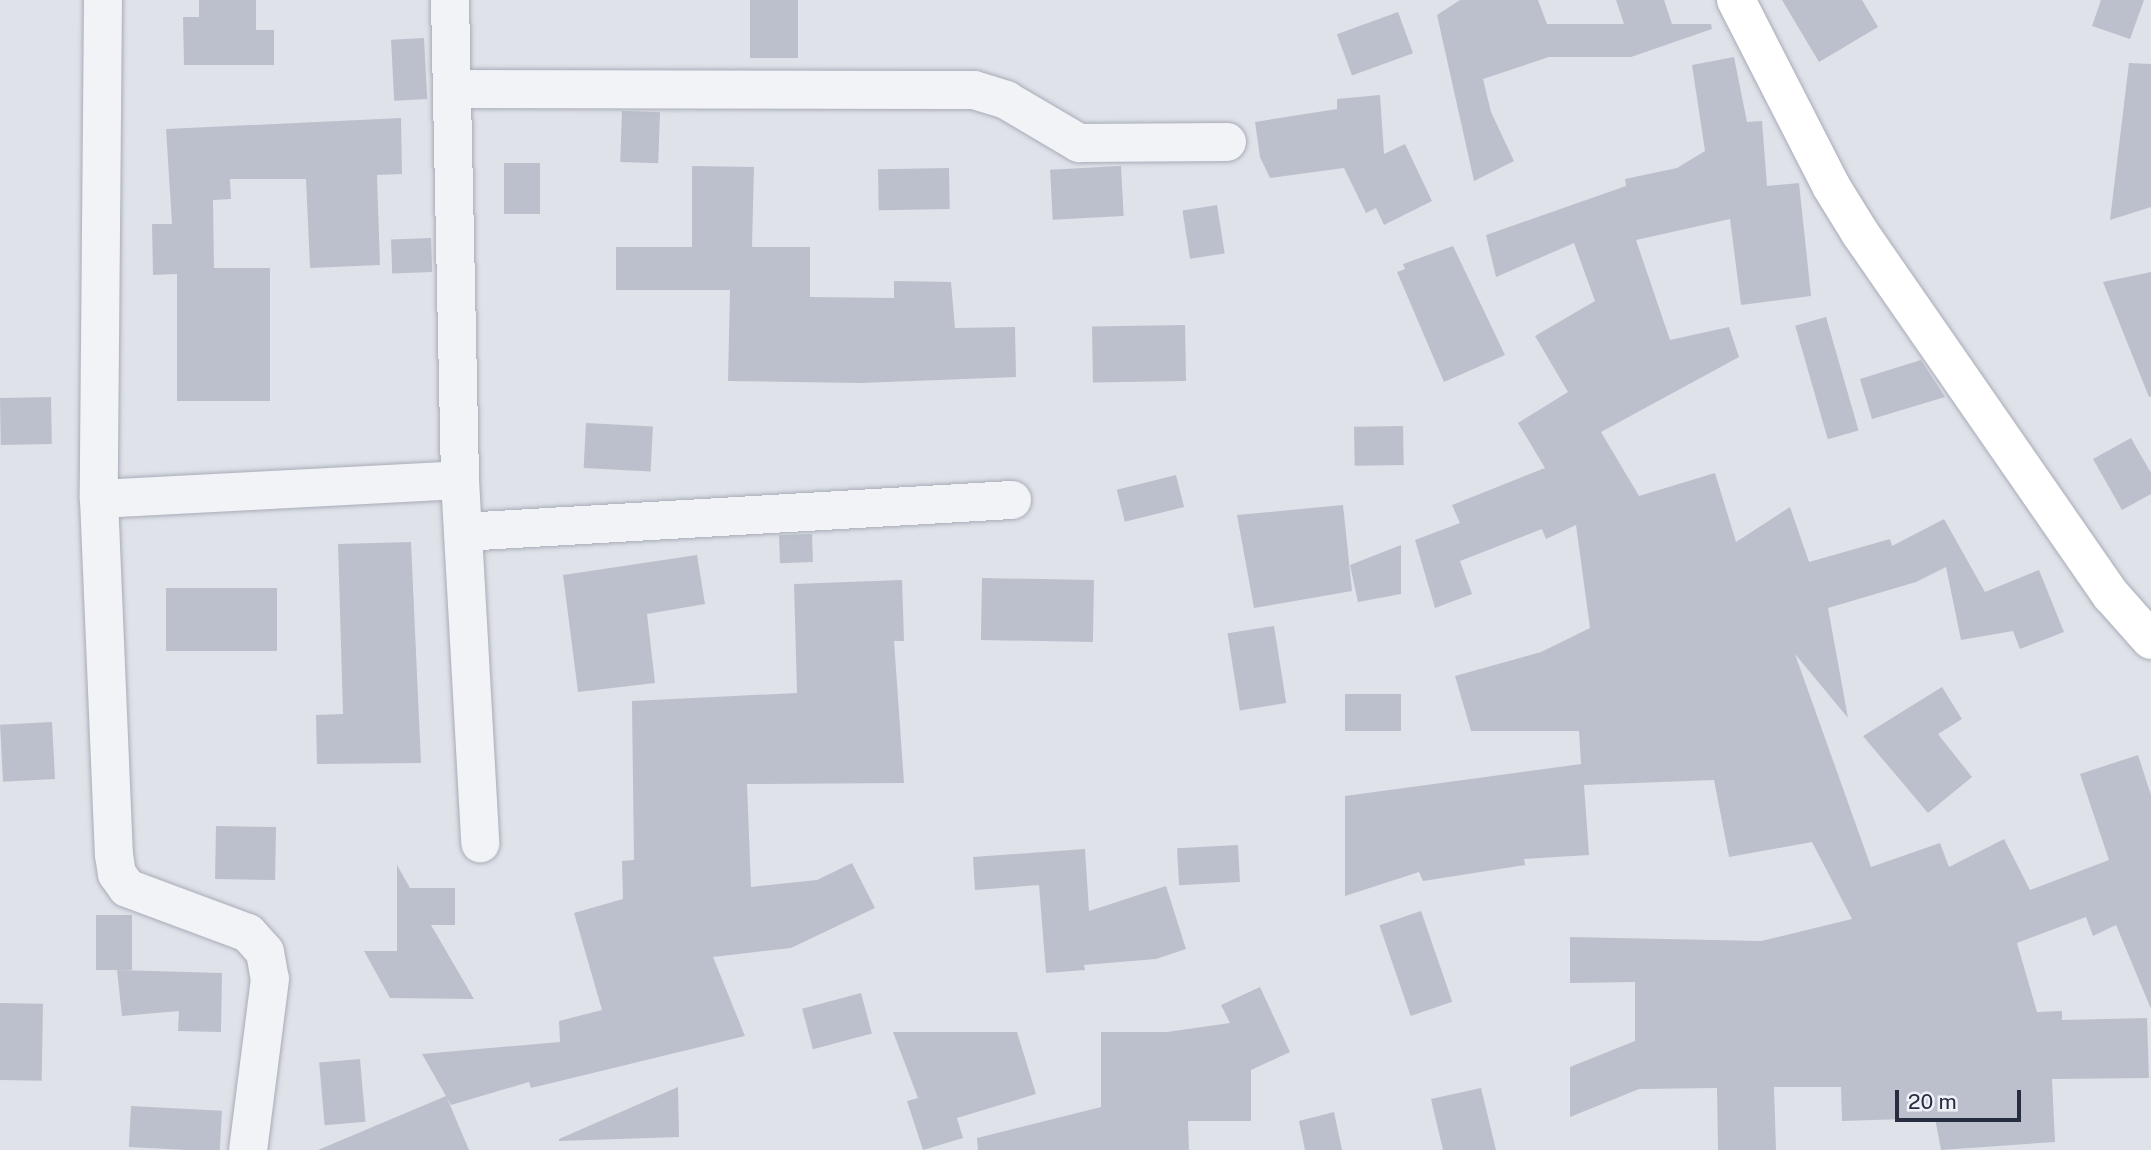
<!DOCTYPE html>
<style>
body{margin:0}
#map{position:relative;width:2151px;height:1150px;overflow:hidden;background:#dfe2e9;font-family:"Public Sans",sans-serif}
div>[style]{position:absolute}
.building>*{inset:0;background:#bcc0cc;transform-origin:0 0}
.roads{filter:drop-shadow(0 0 2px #a8acb7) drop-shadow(0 0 2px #a8acb7)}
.street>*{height:38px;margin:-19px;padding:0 19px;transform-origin:19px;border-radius:19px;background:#f2f3f7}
.secondary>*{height:38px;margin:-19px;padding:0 19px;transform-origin:19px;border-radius:19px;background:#fff}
span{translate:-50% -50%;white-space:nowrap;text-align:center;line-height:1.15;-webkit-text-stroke:7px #eff1f7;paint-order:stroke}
.scale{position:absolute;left:1895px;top:1090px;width:126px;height:32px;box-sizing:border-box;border:4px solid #272d41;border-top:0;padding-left:9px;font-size:21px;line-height:24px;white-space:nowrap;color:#272d41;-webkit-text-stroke:5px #eff1f7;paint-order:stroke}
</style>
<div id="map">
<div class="building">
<i style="clip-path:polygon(199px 0,256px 0,256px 30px,274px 30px,274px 65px,184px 65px,183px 17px,199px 17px)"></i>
<i style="left:750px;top:0;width:48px;height:58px"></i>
<i style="clip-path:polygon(1460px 0,1538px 0,1547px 24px,1624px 24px,1616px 0,1664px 0,1672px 24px,1711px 24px,1712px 29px,1631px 57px,1549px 57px,1483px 79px,1491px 112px,1514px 161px,1474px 181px,1437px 15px)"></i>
<i style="clip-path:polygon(1782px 0,1862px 0,1878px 27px,1819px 62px)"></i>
<i style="clip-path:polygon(2101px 0,2144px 0,2130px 39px,2092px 26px)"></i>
<i style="left:1398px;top:12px;width:44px;height:65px;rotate:70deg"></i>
<i style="left:424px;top:38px;width:61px;height:33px;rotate:87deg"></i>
<i style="clip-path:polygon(1734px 57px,1747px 122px,1762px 121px,1767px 186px,1799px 183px,1811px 296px,1741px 305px,1730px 219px,1636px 240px,1670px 340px,1729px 327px,1739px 357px,1601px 432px,1639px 496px,1715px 473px,1736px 542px,1790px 507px,1809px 562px,1890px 539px,1892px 546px,1944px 519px,1985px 592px,2039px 570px,2064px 632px,2020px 649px,2013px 631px,1961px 640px,1946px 567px,1916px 582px,1828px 608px,1848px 718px,1795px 654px,1871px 867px,1940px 843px,1949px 867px,2004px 839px,2030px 890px,2109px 860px,2080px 774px,2138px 755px,2151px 795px,2151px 1009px,2116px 925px,2093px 936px,2086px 917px,2017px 943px,2037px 1012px,2062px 1011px,2062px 1020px,2147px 1018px,2149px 1078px,2052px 1079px,2055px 1142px,1941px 1150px,1935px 1118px,1842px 1121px,1841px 1087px,1774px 1087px,1776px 1150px,1718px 1150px,1717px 1088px,1639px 1089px,1570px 1117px,1570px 1067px,1635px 1041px,1635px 982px,1570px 983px,1570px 937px,1761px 941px,1852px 919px,1812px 842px,1729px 857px,1714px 780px,1584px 785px,1589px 855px,1524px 859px,1525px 865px,1423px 881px,1419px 872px,1345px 896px,1345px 796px,1581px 764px,1579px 731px,1471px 731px,1455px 676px,1541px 652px,1590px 628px,1576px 525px,1546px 539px,1542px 529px,1460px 561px,1472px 594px,1435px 608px,1415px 540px,1460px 523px,1452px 505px,1545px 468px,1518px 423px,1568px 392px,1535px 336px,1595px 301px,1574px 243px,1496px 277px,1486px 235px,1626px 186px,1625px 179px,1677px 168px,1705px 151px,1692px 65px)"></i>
<i style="clip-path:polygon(2129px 63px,2151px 64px,2151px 207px,2110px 220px)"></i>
<i style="clip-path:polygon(1380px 95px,1384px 154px,1405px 144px,1432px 201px,1384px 225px,1376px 208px,1366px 213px,1344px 168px,1270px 178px,1260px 157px,1255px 122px,1337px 109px,1337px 99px)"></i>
<i style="left:622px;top:111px;width:38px;height:51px;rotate:2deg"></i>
<i style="clip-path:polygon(401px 118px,402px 174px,377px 175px,380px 265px,310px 268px,306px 179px,230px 179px,231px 199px,213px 200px,214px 268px,270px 268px,270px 401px,177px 401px,177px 274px,153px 275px,152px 224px,172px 224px,166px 129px)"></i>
<i style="left:504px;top:163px;width:36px;height:51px"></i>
<i style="clip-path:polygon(692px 166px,754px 167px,752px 247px,810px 247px,810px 297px,894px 298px,894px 281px,951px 282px,955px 328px,1015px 327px,1016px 377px,861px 383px,728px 381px,730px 290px,616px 290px,616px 247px,692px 247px)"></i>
<i style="left:1121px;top:166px;width:50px;height:71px;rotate:87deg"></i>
<i style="left:949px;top:168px;width:41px;height:71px;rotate:89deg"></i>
<i style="left:1217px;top:205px;width:49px;height:35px;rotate:81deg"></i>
<i style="left:431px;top:238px;width:34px;height:40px;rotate:88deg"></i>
<i style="clip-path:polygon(1453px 246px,1505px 355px,1444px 382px,1397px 272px,1405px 269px,1403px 264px)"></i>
<i style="clip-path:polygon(2151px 272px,2151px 396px,2149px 397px,2103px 282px)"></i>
<i style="left:1826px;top:317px;width:118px;height:32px;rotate:74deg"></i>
<i style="left:1185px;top:325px;width:56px;height:93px;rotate:89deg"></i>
<i style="clip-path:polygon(1921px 360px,1945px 397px,1872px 419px,1860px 379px)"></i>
<i style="left:51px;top:397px;width:47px;height:51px;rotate:89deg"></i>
<i style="left:586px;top:423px;width:67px;height:45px;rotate:3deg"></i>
<i style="left:1403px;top:426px;width:39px;height:49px;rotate:89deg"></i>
<i style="clip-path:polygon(2131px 438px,2151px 473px,2151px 494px,2122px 510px,2093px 459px)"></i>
<i style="left:1176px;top:475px;width:33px;height:61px;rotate:76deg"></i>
<i style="clip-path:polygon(1343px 505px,1352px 591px,1254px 608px,1237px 515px)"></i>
<i style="left:812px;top:534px;width:28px;height:33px;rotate:88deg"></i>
<i style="clip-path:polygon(411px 542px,421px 763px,317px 764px,316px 715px,343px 714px,338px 544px)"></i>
<i style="clip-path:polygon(1401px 545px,1401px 594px,1358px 602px,1350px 565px)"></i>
<i style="clip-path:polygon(697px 555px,705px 604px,647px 614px,655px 683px,578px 692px,563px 575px)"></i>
<i style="left:982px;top:578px;width:112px;height:62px;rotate:1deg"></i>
<i style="clip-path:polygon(902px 580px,904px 641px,894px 641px,904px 783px,747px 784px,751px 887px,817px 880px,852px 863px,875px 908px,791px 948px,713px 957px,745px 1036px,531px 1088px,529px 1082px,451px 1105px,447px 1098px,469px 1150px,318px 1150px,446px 1096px,422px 1054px,560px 1042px,559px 1021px,602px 1010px,574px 913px,623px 899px,622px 861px,634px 860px,632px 701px,797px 693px,794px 584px)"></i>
<i style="left:166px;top:588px;width:111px;height:63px"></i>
<i style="left:1274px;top:626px;width:78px;height:47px;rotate:81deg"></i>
<i style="clip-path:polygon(1942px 687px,1962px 719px,1938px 734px,1972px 777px,1928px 813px,1863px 736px)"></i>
<i style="left:1345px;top:694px;width:56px;height:37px"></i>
<i style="left:52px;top:722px;width:57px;height:52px;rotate:87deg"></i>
<i style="left:216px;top:826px;width:60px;height:53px;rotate:1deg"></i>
<i style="left:1238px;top:845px;width:37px;height:61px;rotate:87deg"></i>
<i style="clip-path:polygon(1085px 849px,1089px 911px,1166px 886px,1186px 949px,1156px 959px,1084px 965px,1085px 970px,1046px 973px,1039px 885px,975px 890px,973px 857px)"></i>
<i style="clip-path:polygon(397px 865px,410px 888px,455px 888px,455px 925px,431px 925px,474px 999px,390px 998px,364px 951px,397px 951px)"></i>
<i style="left:1421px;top:911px;width:96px;height:44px;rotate:71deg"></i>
<i style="left:96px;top:915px;width:36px;height:55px"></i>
<i style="clip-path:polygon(117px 970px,222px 973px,221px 1032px,178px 1031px,179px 1011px,122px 1016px)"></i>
<i style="clip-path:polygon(1260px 987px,1290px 1052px,1251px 1070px,1251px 1121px,1188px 1121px,1189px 1150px,978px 1150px,977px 1138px,1101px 1107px,1101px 1032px,1167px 1032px,1230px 1023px,1221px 1005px)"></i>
<i style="left:861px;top:993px;width:42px;height:61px;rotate:75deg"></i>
<i style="left:0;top:1003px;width:43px;height:77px;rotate:1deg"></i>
<i style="clip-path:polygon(893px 1032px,1017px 1032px,1036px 1094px,957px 1118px,963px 1138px,923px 1150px,907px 1101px,918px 1098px)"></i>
<i style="left:360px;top:1059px;width:63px;height:41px;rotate:85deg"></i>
<i style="clip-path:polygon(678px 1087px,679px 1137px,559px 1141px,559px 1139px)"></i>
<i style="clip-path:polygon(1481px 1088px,1496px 1150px,1443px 1150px,1431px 1099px)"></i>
<i style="left:131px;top:1106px;width:91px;height:41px;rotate:3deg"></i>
<i style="clip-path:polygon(1334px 1112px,1342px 1150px,1305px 1150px,1299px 1121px)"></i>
</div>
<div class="roads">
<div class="street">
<i style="left:103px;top:0;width:499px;rotate:90.5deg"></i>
<i style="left:99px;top:499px;width:356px;rotate:87.6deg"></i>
<i style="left:114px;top:855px;width:19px;rotate:81deg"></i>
<i style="left:117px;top:874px;width:17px;rotate:54deg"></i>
<i style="left:127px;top:888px;width:129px;rotate:20.4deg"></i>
<i style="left:248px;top:933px;width:25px;rotate:48deg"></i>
<i style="left:265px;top:952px;width:27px;rotate:80deg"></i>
<i style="left:270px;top:979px;width:172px;rotate:97.3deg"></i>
<i style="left:450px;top:0;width:480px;rotate:88.8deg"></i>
<i style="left:460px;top:480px;width:364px;rotate:86.8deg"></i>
<i style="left:452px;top:89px;width:522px;rotate:0.11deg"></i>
<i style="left:974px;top:90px;width:34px;rotate:17deg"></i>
<i style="left:1006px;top:100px;width:85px;rotate:30.5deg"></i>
<i style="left:1079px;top:143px;width:148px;rotate:-0.4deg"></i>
<i style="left:99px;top:499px;width:361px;rotate:-3deg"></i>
<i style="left:463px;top:532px;width:550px;rotate:-3.34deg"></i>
</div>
<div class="secondary">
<i style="left:1736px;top:0;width:209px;rotate:62.9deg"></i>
<i style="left:1831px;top:186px;width:55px;rotate:58.3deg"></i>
<i style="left:1860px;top:233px;width:441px;rotate:55.3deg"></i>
<i style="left:2111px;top:595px;width:60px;rotate:48.4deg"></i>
</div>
</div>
<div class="scale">20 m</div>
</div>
